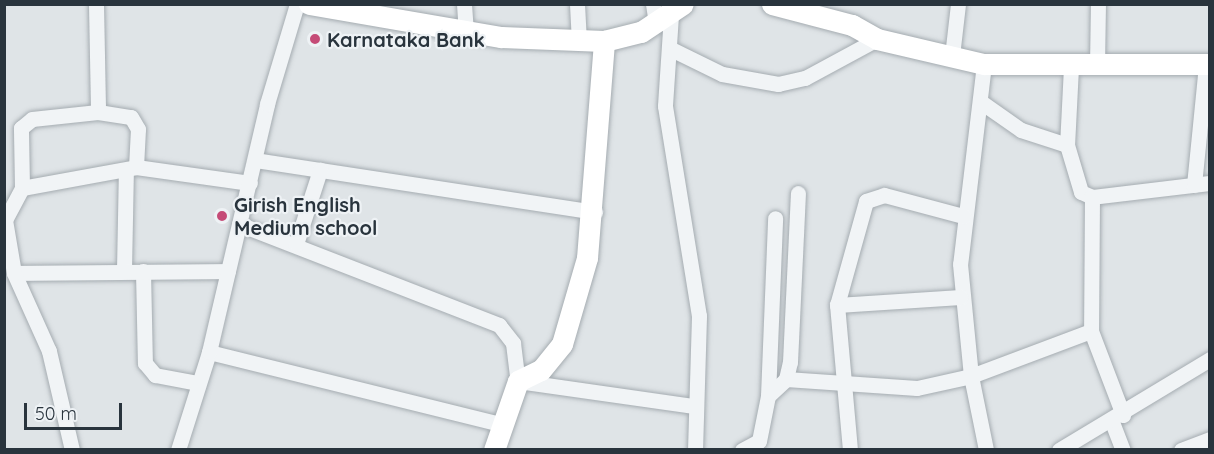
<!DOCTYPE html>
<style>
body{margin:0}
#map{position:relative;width:1214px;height:454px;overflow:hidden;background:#dfe4e7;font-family:Quicksand,sans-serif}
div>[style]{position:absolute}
.roads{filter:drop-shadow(0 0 2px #a5acb1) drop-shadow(0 0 2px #a5acb1)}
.street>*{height:15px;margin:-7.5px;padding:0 7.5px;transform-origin:7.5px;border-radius:7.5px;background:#f1f4f6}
.secondary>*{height:21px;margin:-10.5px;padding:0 10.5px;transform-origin:10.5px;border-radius:10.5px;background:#fff}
.dots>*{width:16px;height:16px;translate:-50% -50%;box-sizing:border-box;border:3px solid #eef2f5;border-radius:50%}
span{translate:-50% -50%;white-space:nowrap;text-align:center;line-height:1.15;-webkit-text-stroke:4.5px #eef2f5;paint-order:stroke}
.poi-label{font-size:20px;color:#29343d;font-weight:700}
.left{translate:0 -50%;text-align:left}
.frame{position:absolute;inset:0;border:6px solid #29343d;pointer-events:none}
.scale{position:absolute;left:24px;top:403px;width:98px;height:27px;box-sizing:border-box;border:3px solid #29343d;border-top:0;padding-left:8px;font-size:18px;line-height:21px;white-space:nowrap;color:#29343d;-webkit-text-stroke:4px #eef2f5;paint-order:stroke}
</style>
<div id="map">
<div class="roads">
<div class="street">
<i style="left:96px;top:4px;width:108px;rotate:88.9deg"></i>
<i style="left:464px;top:4px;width:29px;rotate:86deg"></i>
<i style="left:577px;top:4px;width:35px;rotate:87deg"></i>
<i style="left:653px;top:4px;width:20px;rotate:81deg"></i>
<i style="left:671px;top:15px;width:91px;rotate:93.8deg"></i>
<i style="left:665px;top:106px;width:213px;rotate:80.8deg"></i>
<i style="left:699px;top:316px;width:134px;rotate:91.7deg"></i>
<i style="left:669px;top:48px;width:59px;rotate:26.1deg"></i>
<i style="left:722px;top:74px;width:57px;rotate:10.1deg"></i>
<i style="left:778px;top:84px;width:28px;rotate:-13deg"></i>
<i style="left:805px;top:78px;width:82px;rotate:-28.4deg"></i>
<i style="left:952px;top:56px;width:52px;rotate:-83.4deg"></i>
<i style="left:984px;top:64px;width:201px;rotate:96.8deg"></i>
<i style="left:960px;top:264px;width:113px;rotate:84.4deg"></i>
<i style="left:971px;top:376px;width:76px;rotate:78.5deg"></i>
<i style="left:1097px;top:66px;width:62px;rotate:-89.1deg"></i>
<i style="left:1071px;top:67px;width:78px;rotate:92.9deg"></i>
<i style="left:1067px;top:145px;width:49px;rotate:73.4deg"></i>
<i style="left:1081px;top:192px;width:12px;rotate:24deg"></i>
<i style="left:1092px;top:197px;width:119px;rotate:-6.8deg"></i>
<i style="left:981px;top:102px;width:49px;rotate:35deg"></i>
<i style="left:1021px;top:130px;width:48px;rotate:18.1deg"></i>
<i style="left:255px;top:160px;width:344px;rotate:8.7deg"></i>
<i style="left:1194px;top:185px;width:122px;rotate:-84.3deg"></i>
<i style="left:22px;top:188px;width:116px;rotate:-10.4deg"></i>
<i style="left:136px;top:167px;width:115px;rotate:8deg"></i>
<i style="left:1092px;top:197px;width:134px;rotate:90.4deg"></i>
<i style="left:1091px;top:331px;width:90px;rotate:69.1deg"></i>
<i style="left:239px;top:224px;width:279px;rotate:21.2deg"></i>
<i style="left:499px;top:325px;width:23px;rotate:52deg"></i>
<i style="left:513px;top:343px;width:38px;rotate:83deg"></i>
<i style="left:518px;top:381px;width:178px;rotate:8.1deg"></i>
<i style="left:296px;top:244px;width:78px;rotate:-72deg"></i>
<i style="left:124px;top:270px;width:100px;rotate:-88.9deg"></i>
<i style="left:143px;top:271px;width:92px;rotate:88.8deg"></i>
<i style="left:145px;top:363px;width:16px;rotate:50deg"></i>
<i style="left:155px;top:375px;width:44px;rotate:10.5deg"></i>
<i style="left:14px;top:273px;width:214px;rotate:-0.5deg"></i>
<i style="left:837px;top:305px;width:124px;rotate:-3.7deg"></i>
<i style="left:209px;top:352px;width:299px;rotate:13.9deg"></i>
<i style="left:786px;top:379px;width:131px;rotate:3.9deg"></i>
<i style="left:917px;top:388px;width:55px;rotate:-12.5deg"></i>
<i style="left:971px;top:376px;width:128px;rotate:-20.6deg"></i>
<i style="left:768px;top:396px;width:25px;rotate:-43deg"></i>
<i style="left:786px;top:379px;width:17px;rotate:-77deg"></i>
<i style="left:790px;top:362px;width:169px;rotate:-87.3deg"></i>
<i style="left:1112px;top:422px;width:30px;rotate:69deg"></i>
<i style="left:72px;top:450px;width:102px;rotate:-103.1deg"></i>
<i style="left:49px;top:351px;width:85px;rotate:-114.2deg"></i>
<i style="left:14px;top:273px;width:54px;rotate:-99.6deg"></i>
<i style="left:5px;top:220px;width:36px;rotate:-62deg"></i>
<i style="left:22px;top:188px;width:60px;rotate:-91deg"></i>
<i style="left:21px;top:128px;width:14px;rotate:-39deg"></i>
<i style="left:32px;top:119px;width:66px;rotate:-6.1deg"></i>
<i style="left:98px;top:112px;width:33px;rotate:9deg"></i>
<i style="left:131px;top:117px;width:14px;rotate:60deg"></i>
<i style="left:138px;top:129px;width:38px;rotate:93deg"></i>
<i style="left:178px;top:450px;width:103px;rotate:-72.4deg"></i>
<i style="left:209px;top:352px;width:255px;rotate:-76.8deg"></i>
<i style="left:267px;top:104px;width:104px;rotate:-73.3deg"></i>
<i style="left:742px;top:450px;width:19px;rotate:-28deg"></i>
<i style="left:759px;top:441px;width:46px;rotate:-78.7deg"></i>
<i style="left:768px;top:396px;width:178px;rotate:-87.7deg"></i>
<i style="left:850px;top:450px;width:146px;rotate:-95.1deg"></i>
<i style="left:837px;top:305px;width:108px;rotate:-74.4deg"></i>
<i style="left:866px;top:201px;width:19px;rotate:-18deg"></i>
<i style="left:884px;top:195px;width:82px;rotate:14.9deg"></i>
<i style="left:1059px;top:450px;width:176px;rotate:-31.1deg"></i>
<i style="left:1181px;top:450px;width:31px;rotate:-21deg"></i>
</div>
<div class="secondary">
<i style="left:309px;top:4px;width:195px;rotate:9.8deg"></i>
<i style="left:501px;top:37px;width:103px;rotate:2.2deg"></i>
<i style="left:604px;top:41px;width:38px;rotate:-14deg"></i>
<i style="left:641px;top:32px;width:50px;rotate:-33.7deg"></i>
<i style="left:772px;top:4px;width:83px;rotate:14.7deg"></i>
<i style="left:852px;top:25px;width:29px;rotate:29deg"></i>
<i style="left:877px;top:39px;width:110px;rotate:13.2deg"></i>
<i style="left:984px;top:64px;width:226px"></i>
<i style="left:494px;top:450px;width:73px;rotate:-70.8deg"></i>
<i style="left:518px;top:381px;width:25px;rotate:-26deg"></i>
<i style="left:541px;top:370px;width:33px;rotate:-51deg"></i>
<i style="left:562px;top:344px;width:90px;rotate:-73.8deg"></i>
<i style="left:587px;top:258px;width:218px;rotate:-85.5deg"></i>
</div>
</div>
<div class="dots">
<i style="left:315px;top:39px;background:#c54b77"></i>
<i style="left:222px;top:216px;background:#c54b77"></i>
</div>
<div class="poi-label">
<span class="left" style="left:327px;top:39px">Karnataka Bank</span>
<span class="left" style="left:234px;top:216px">Girish English<br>Medium school</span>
</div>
<div class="frame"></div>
<div class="scale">50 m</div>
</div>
